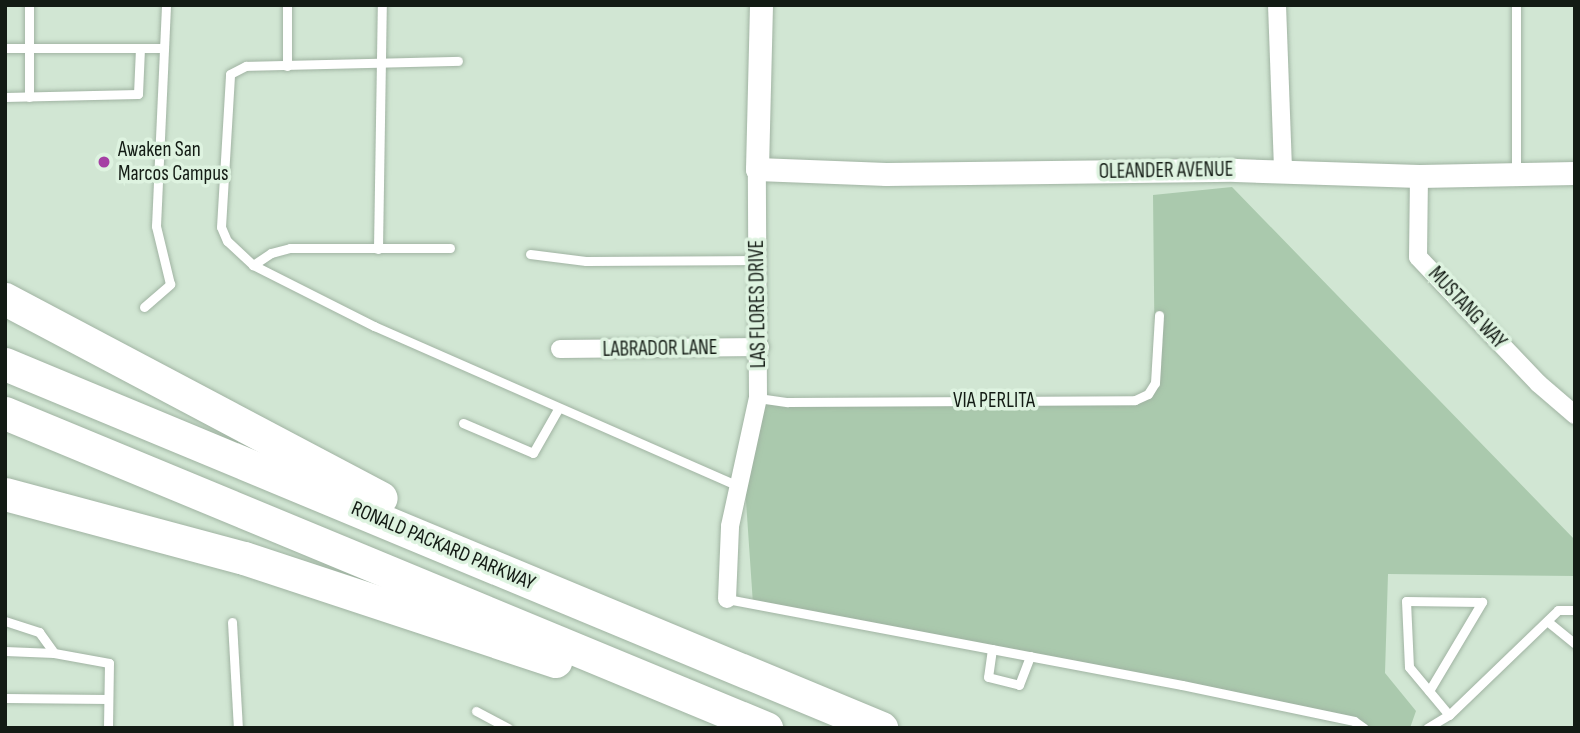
<!DOCTYPE html>
<style>
body{margin:0}
#map{position:relative;width:1580px;height:733px;overflow:hidden;background:#d1e6d3;font-family:"Sofia Sans Condensed",sans-serif}
div>[style]{position:absolute}
.green>*{inset:0;background:#aac9ad}
.roads{filter:drop-shadow(0 0 2px #a0b3a2) drop-shadow(0 0 2px #a0b3a2)}
.service>*{height:9px;margin:-4.5px;padding:0 4.5px;transform-origin:4.5px;border-radius:4.5px;background:#fff}
.minor>*{height:18px;margin:-9px;padding:0 9px;transform-origin:9px;border-radius:9px;background:#fff}
.tertiary>*{height:23px;margin:-11.5px;padding:0 11.5px;transform-origin:11.5px;border-radius:11.5px;background:#fff}
.motorway>*{height:33px;margin:-16.5px;padding:0 16.5px;transform-origin:16.5px;border-radius:16.5px;background:#fff}
.dots>*{width:19px;height:19px;translate:-50% -50%;box-sizing:border-box;border:4px solid #def3e0;border-radius:50%}
span{translate:-50% -50%;white-space:nowrap;text-align:center;line-height:1.15;-webkit-text-stroke:7px #def3e0;paint-order:stroke}
.poi-label{font-size:21px;color:#131b14}
.left{translate:0 -50%;text-align:left}
.street-label{font-size:21px;color:#131b14}
.frame{position:absolute;inset:0;border:7px solid #131b14;pointer-events:none}
</style>
<div id="map">
<div class="green">
<i style="clip-path:polygon(1232px 187px,1575px 540px,1575px 576px,1388px 574px,1385px 673px,1416px 711px,1410px 728px,1366px 728px,1353px 721px,753px 604px,743px 457px,749px 389px,788px 402px,1135px 400px,1155px 383px,1153px 195px)"></i>
</div>
<div class="roads">
<div class="service">
<i style="left:29px;top:5px;width:92px;rotate:90deg"></i>
<i style="left:1516px;top:5px;width:167px;rotate:90deg"></i>
<i style="left:5px;top:48px;width:159px"></i>
<i style="left:287px;top:66px;width:61px;rotate:-90deg"></i>
<i style="left:5px;top:97px;width:133px;rotate:-1.3deg"></i>
<i style="left:138px;top:94px;width:46px;rotate:-87.5deg"></i>
<i style="left:450px;top:248px;width:160px;rotate:180deg"></i>
<i style="left:290px;top:248px;width:20px;rotate:165deg"></i>
<i style="left:271px;top:253px;width:22px;rotate:146deg"></i>
<i style="left:253px;top:265px;width:35px;rotate:-137deg"></i>
<i style="left:227px;top:241px;width:15px;rotate:-113deg"></i>
<i style="left:221px;top:227px;width:153px;rotate:-86.6deg"></i>
<i style="left:230px;top:74px;width:18px;rotate:-27deg"></i>
<i style="left:246px;top:66px;width:212px;rotate:-1.4deg"></i>
<i style="left:378px;top:249px;width:244px;rotate:-89.1deg"></i>
<i style="left:530px;top:254px;width:56px;rotate:7.1deg"></i>
<i style="left:586px;top:261px;width:172px;rotate:-0.3deg"></i>
<i style="left:253px;top:265px;width:136px;rotate:26.8deg"></i>
<i style="left:374px;top:326px;width:400px;rotate:23.7deg"></i>
<i style="left:144px;top:307px;width:35px;rotate:-41deg"></i>
<i style="left:170px;top:284px;width:60px;rotate:-103.6deg"></i>
<i style="left:156px;top:226px;width:221px;rotate:-87.4deg"></i>
<i style="left:758px;top:398px;width:30px;rotate:8deg"></i>
<i style="left:788px;top:402px;width:347px;rotate:-0.3deg"></i>
<i style="left:1135px;top:400px;width:14px;rotate:-25deg"></i>
<i style="left:1148px;top:394px;width:13px;rotate:-58deg"></i>
<i style="left:1155px;top:383px;width:68px;rotate:-86.6deg"></i>
<i style="left:463px;top:423px;width:76px;rotate:23.2deg"></i>
<i style="left:533px;top:453px;width:51px;rotate:-60.4deg"></i>
<i style="left:727px;top:599px;width:463px;rotate:10.7deg"></i>
<i style="left:1182px;top:685px;width:176px;rotate:11.8deg"></i>
<i style="left:1354px;top:721px;width:12px;rotate:35deg"></i>
<i style="left:5px;top:621px;width:36px;rotate:18deg"></i>
<i style="left:39px;top:632px;width:26px;rotate:54deg"></i>
<i style="left:1547px;top:621px;width:36px;rotate:39deg"></i>
<i style="left:232px;top:622px;width:106px;rotate:86.8deg"></i>
<i style="left:992px;top:649px;width:28px;rotate:98deg"></i>
<i style="left:988px;top:677px;width:32px;rotate:14deg"></i>
<i style="left:1019px;top:685px;width:31px;rotate:-69deg"></i>
<i style="left:5px;top:651px;width:49px;rotate:2.3deg"></i>
<i style="left:54px;top:653px;width:56px;rotate:10.3deg"></i>
<i style="left:109px;top:663px;width:65px;rotate:90.9deg"></i>
<i style="left:1429px;top:691px;width:104px;rotate:-59.2deg"></i>
<i style="left:1482px;top:602px;width:76px;rotate:-179.2deg"></i>
<i style="left:1406px;top:601px;width:66px;rotate:87.4deg"></i>
<i style="left:1409px;top:667px;width:62px;rotate:50.2deg"></i>
<i style="left:5px;top:698px;width:103px;rotate:0.6deg"></i>
<i style="left:476px;top:711px;width:36px;rotate:28deg"></i>
<i style="left:1427px;top:728px;width:26px;rotate:-31deg"></i>
<i style="left:1449px;top:715px;width:151px;rotate:-43.9deg"></i>
<i style="left:1558px;top:610px;width:17px"></i>
</div>
<div class="minor">
<i style="left:1277px;top:5px;width:165px;rotate:87.9deg"></i>
<i style="left:1419px;top:176px;width:81px;rotate:90.7deg"></i>
<i style="left:1418px;top:257px;width:175px;rotate:46.4deg"></i>
<i style="left:1539px;top:384px;width:48px;rotate:40.7deg"></i>
<i style="left:560px;top:349px;width:200px;rotate:-0.6deg"></i>
<i style="left:727px;top:599px;width:73px;rotate:-87.6deg"></i>
<i style="left:730px;top:526px;width:131px;rotate:-77.7deg"></i>
<i style="left:758px;top:398px;width:229px;rotate:-90.3deg"></i>
</div>
<div class="tertiary">
<i style="left:761px;top:5px;width:164px;rotate:91.4deg"></i>
<i style="left:757px;top:169px;width:129px;rotate:2.2deg"></i>
<i style="left:886px;top:174px;width:349px;rotate:-0.7deg"></i>
<i style="left:1235px;top:170px;width:184px;rotate:1.9deg"></i>
<i style="left:1419px;top:176px;width:156px;rotate:-1.1deg"></i>
</div>
<div class="motorway">
<i style="left:5px;top:299px;width:425px;rotate:27.9deg"></i>
<i style="left:5px;top:364px;width:949px;rotate:22.56deg"></i>
<i style="left:5px;top:413px;width:824px;rotate:22.49deg"></i>
<i style="left:5px;top:494px;width:247px;rotate:15deg"></i>
<i style="left:244px;top:558px;width:328px;rotate:18.3deg"></i>
</div>
</div>
<div class="dots">
<i style="left:104px;top:162px;background:#a540a4"></i>
</div>
<div class="poi-label">
<span class="left" style="left:118px;top:162px">Awaken San<br>Marcos Campus</span>
</div>
<div class="street-label">
<span style="left:1166px;top:171px;rotate:-1deg">OLEANDER AVENUE</span>
<span style="left:758px;top:304px;rotate:-91deg">LAS FLORES DRIVE</span>
<span style="left:1467px;top:308px;rotate:47deg">MUSTANG WAY</span>
<span style="left:660px;top:349px;rotate:-1deg">LABRADOR LANE</span>
<span style="left:994px;top:401px">VIA PERLITA</span>
<span style="left:443px;top:546px;rotate:23deg">RONALD PACKARD PARKWAY</span>
</div>
<div class="frame"></div>
</div>
